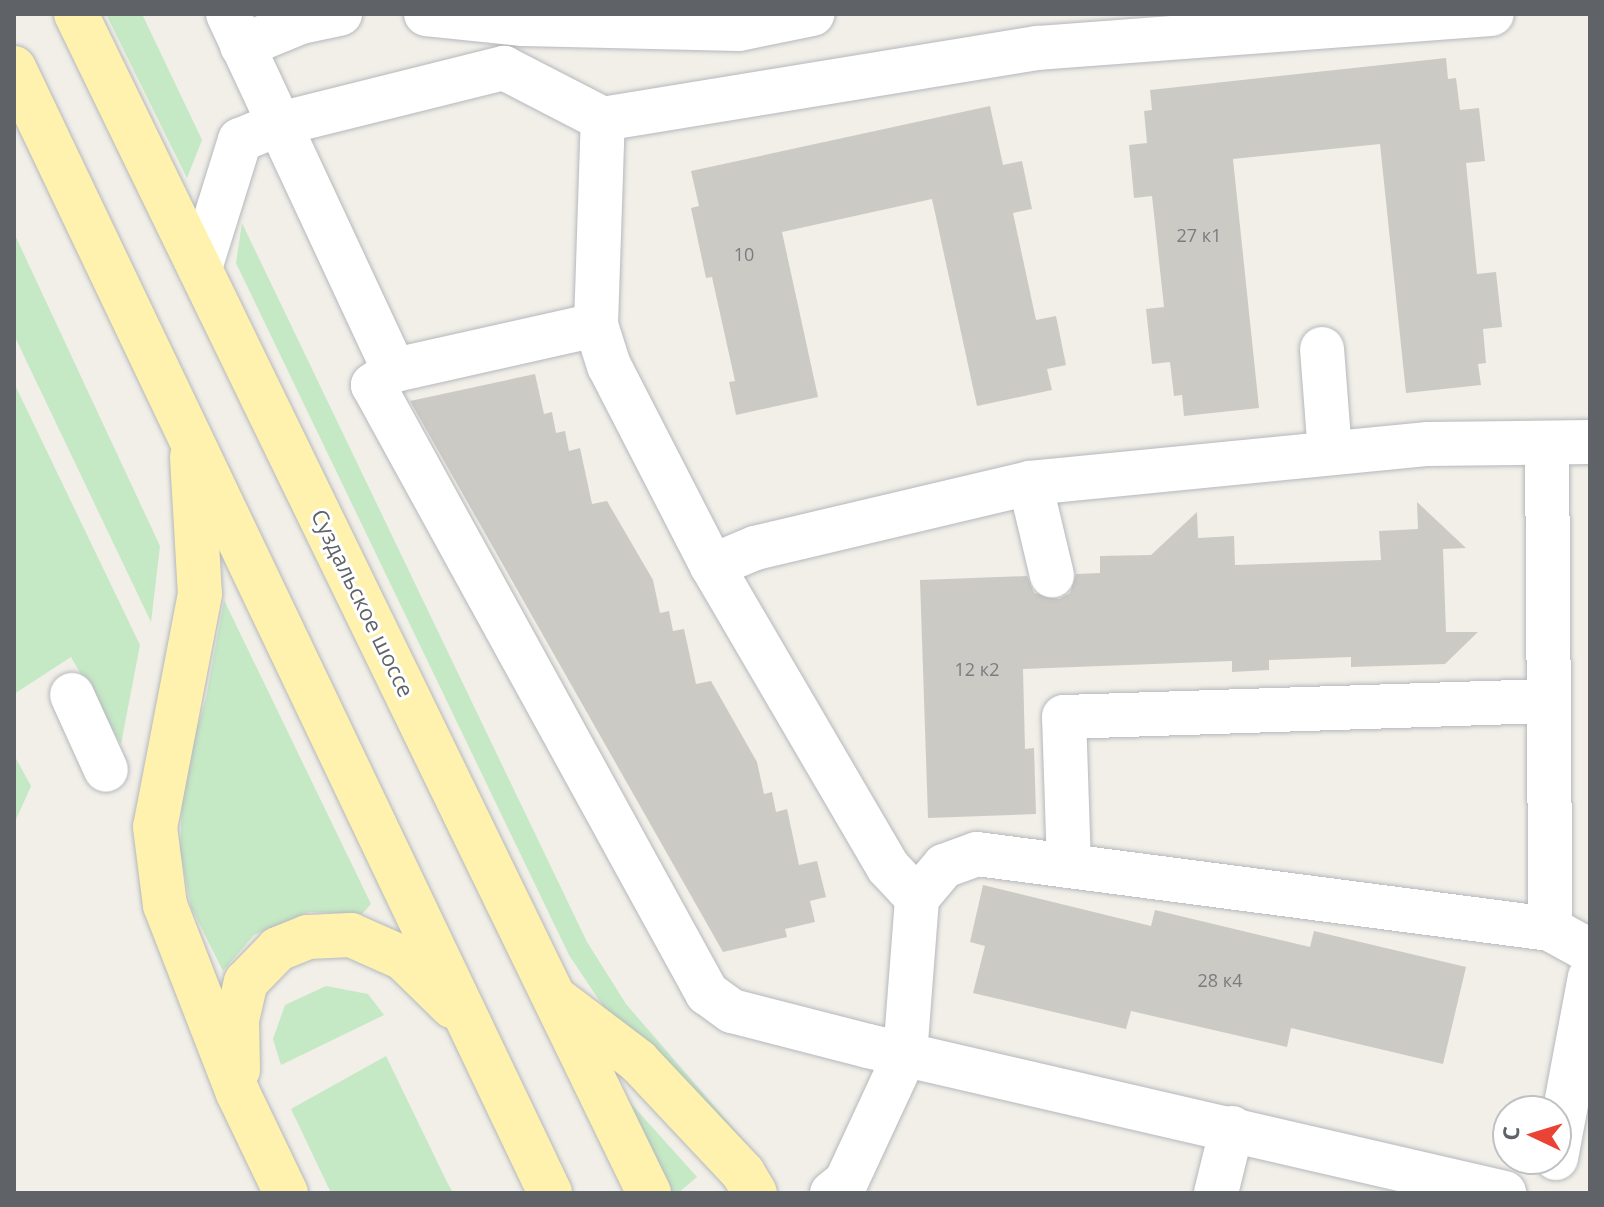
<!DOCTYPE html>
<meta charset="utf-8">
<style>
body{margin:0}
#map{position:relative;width:1604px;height:1207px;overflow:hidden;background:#f1efe8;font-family:"Open Sans",sans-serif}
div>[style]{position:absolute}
.green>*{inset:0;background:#c5e8c5}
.building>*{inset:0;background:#cccac5}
.roads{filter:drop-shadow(0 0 2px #b5b8bc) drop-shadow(0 0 2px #b5b8bc)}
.minor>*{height:44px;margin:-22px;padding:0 22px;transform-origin:22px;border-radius:22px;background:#fff}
.major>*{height:44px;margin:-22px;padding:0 22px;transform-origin:22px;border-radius:22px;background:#fff2af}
span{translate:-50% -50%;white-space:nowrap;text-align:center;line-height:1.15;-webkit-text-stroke:6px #fff;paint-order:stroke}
.number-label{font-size:18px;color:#7a7d7f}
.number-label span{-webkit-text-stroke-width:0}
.street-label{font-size:22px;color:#5f6368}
.frame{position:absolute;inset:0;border:16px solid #5f6368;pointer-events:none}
.north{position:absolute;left:1492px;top:1095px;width:80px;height:80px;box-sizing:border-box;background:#fff;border:2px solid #bfc1c3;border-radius:50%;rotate:274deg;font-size:22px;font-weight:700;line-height:32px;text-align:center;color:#5f6368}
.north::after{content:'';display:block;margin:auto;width:28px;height:36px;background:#ea4335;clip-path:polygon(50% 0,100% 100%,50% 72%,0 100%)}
</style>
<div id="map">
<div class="green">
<i style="clip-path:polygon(106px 14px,142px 14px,202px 140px,187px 178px)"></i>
<i style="clip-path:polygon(242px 223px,587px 942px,626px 1004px,747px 1144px,737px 1154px,611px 1018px,569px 955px,236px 263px)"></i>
<i style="clip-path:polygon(14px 233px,160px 546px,151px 622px,14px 335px)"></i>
<i style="clip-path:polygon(14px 383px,140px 645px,121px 744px,71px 657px,14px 694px)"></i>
<i style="clip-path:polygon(224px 600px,371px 904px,362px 914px,309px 912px,254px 935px,223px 971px,191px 907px,180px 850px,183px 777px,206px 698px)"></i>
<i style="clip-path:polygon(14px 755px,31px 786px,14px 824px)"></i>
<i style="clip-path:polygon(326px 986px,368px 994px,384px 1015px,281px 1065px,273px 1039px,285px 1005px)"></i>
<i style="clip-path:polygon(386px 1056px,446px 1180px,453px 1193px,331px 1193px,291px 1109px)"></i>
<i style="clip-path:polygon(626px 1098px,697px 1177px,678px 1193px,672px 1193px,621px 1103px)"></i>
</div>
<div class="building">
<i style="clip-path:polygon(1446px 58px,1448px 79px,1456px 78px,1460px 110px,1479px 108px,1485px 161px,1466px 163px,1477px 274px,1496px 272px,1502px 327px,1483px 329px,1486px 363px,1478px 364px,1481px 385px,1406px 393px,1380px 144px,1233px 159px,1259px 408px,1184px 416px,1182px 395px,1174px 396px,1170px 362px,1152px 364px,1146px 309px,1164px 307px,1152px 196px,1134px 198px,1129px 145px,1147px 143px,1144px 111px,1152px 110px,1150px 90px)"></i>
<i style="clip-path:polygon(990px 106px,1003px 165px,1022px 161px,1032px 209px,1013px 213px,1036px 320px,1056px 316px,1066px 365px,1047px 369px,1052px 390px,977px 406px,932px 199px,782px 232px,818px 397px,736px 415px,729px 382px,735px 381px,712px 277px,706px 278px,691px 208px,699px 206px,691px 171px)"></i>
<i style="clip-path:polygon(535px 374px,544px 414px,552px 412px,556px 433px,565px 431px,569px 451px,580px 448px,592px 504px,607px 501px,653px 580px,660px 613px,669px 611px,673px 631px,684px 629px,696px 684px,711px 681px,757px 762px,764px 794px,772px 792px,776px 812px,787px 809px,799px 865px,817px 861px,826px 897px,810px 901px,815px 922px,785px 929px,787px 937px,723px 952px,410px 401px)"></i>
<i style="clip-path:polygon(1417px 502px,1466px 548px,1443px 549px,1446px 632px,1478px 632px,1445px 664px,1351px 667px,1351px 657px,1269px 660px,1269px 670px,1232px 672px,1232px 661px,1023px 669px,1025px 749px,1034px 748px,1036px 814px,928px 818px,920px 580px,1027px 576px,1034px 593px,1059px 599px,1070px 593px,1076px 574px,1100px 573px,1100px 556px,1151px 555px,1197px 512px,1198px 538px,1234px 536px,1235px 565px,1381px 560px,1379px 531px,1418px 529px)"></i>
<i style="clip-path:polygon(983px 885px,1151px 926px,1155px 910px,1310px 947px,1314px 931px,1466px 967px,1443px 1064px,1291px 1028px,1287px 1047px,1131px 1011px,1126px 1029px,973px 993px,985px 946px,970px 942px)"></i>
</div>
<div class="roads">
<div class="minor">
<i style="left:228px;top:14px;width:393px;rotate:65deg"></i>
<i style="left:426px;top:14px;width:98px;rotate:5.9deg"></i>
<i style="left:523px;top:24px;width:216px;rotate:1.3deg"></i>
<i style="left:739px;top:29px;width:75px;rotate:-11.6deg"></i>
<i style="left:242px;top:46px;width:64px;rotate:-22.1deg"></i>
<i style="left:301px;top:22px;width:40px;rotate:-12deg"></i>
<i style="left:201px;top:265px;width:131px;rotate:-72.7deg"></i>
<i style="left:240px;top:140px;width:42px;rotate:-22.3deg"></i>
<i style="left:279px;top:124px;width:232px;rotate:-14deg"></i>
<i style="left:504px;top:68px;width:111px;rotate:27.3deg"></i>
<i style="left:596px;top:325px;width:206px;rotate:-88.1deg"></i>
<i style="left:603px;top:119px;width:441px;rotate:-9.3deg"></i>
<i style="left:1038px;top:48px;width:455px;rotate:-4.3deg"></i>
<i style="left:1322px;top:349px;width:104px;rotate:85.6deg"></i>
<i style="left:1547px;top:443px;width:486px;rotate:89.6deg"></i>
<i style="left:1030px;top:483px;width:95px;rotate:76.6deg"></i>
<i style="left:712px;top:566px;width:47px;rotate:-22.7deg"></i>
<i style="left:755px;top:548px;width:283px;rotate:-13.3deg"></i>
<i style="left:1030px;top:483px;width:400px;rotate:-5.6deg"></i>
<i style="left:1428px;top:444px;width:162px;rotate:-0.7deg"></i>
<i style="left:72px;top:695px;width:82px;rotate:65.6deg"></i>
<i style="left:1069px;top:866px;width:149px;rotate:-91.9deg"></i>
<i style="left:1064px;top:717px;width:485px;rotate:-1.9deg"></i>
<i style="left:917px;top:898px;width:42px;rotate:-133.1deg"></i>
<i style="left:888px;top:867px;width:349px;rotate:-120.3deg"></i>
<i style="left:712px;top:566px;width:225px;rotate:-117.2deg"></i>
<i style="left:609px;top:366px;width:43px;rotate:-107.6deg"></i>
<i style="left:596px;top:325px;width:207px;rotate:167.4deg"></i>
<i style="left:394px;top:370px;width:26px;rotate:144deg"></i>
<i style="left:373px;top:385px;width:694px;rotate:61.22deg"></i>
<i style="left:707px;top:993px;width:31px;rotate:36deg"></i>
<i style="left:732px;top:1011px;width:140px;rotate:14.4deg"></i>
<i style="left:868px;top:1046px;width:653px;rotate:13.01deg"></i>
<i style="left:1556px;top:1158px;width:184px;rotate:-79.4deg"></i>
<i style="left:832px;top:1193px;width:18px;rotate:-38deg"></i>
<i style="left:846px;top:1182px;width:140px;rotate:-65.1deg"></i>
<i style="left:905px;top:1055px;width:157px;rotate:-85.6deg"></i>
<i style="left:917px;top:898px;width:42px;rotate:-49.8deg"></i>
<i style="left:944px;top:866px;width:35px;rotate:-20deg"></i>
<i style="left:977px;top:854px;width:578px;rotate:7.46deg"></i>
<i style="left:1550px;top:929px;width:46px;rotate:28.8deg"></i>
<i style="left:1216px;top:1193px;width:67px;rotate:-76.2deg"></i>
</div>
<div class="major">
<i style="left:76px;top:14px;width:1311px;rotate:64.08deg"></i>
<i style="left:14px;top:68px;width:1246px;rotate:64.52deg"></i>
<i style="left:192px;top:457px;width:137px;rotate:86.7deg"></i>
<i style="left:200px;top:594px;width:237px;rotate:100.9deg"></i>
<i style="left:155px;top:827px;width:79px;rotate:82.7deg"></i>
<i style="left:165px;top:905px;width:202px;rotate:68.8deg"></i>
<i style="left:238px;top:1093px;width:111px;rotate:64.4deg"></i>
<i style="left:559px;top:1001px;width:99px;rotate:37.2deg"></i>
<i style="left:638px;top:1061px;width:154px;rotate:46.8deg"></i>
<i style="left:743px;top:1173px;width:23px;rotate:59deg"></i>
<i style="left:238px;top:1070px;width:50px;rotate:-91.1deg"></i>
<i style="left:237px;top:1020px;width:39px;rotate:-77deg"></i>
<i style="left:246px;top:982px;width:46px;rotate:-45.9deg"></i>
<i style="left:278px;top:949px;width:32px;rotate:-22deg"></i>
<i style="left:308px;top:937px;width:43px;rotate:-2.7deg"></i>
<i style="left:351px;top:935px;width:57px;rotate:23.9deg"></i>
<i style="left:403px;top:958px;width:69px;rotate:44.4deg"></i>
</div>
</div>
<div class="number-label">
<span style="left:1199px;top:235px">27 к1</span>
<span style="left:744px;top:254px">10</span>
<span style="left:977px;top:669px">12 к2</span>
<span style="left:1220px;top:980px">28 к4</span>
</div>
<div class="street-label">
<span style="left:363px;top:603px;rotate:64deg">Суздальское шоссе</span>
</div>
<div class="frame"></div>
<div class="north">С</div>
</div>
